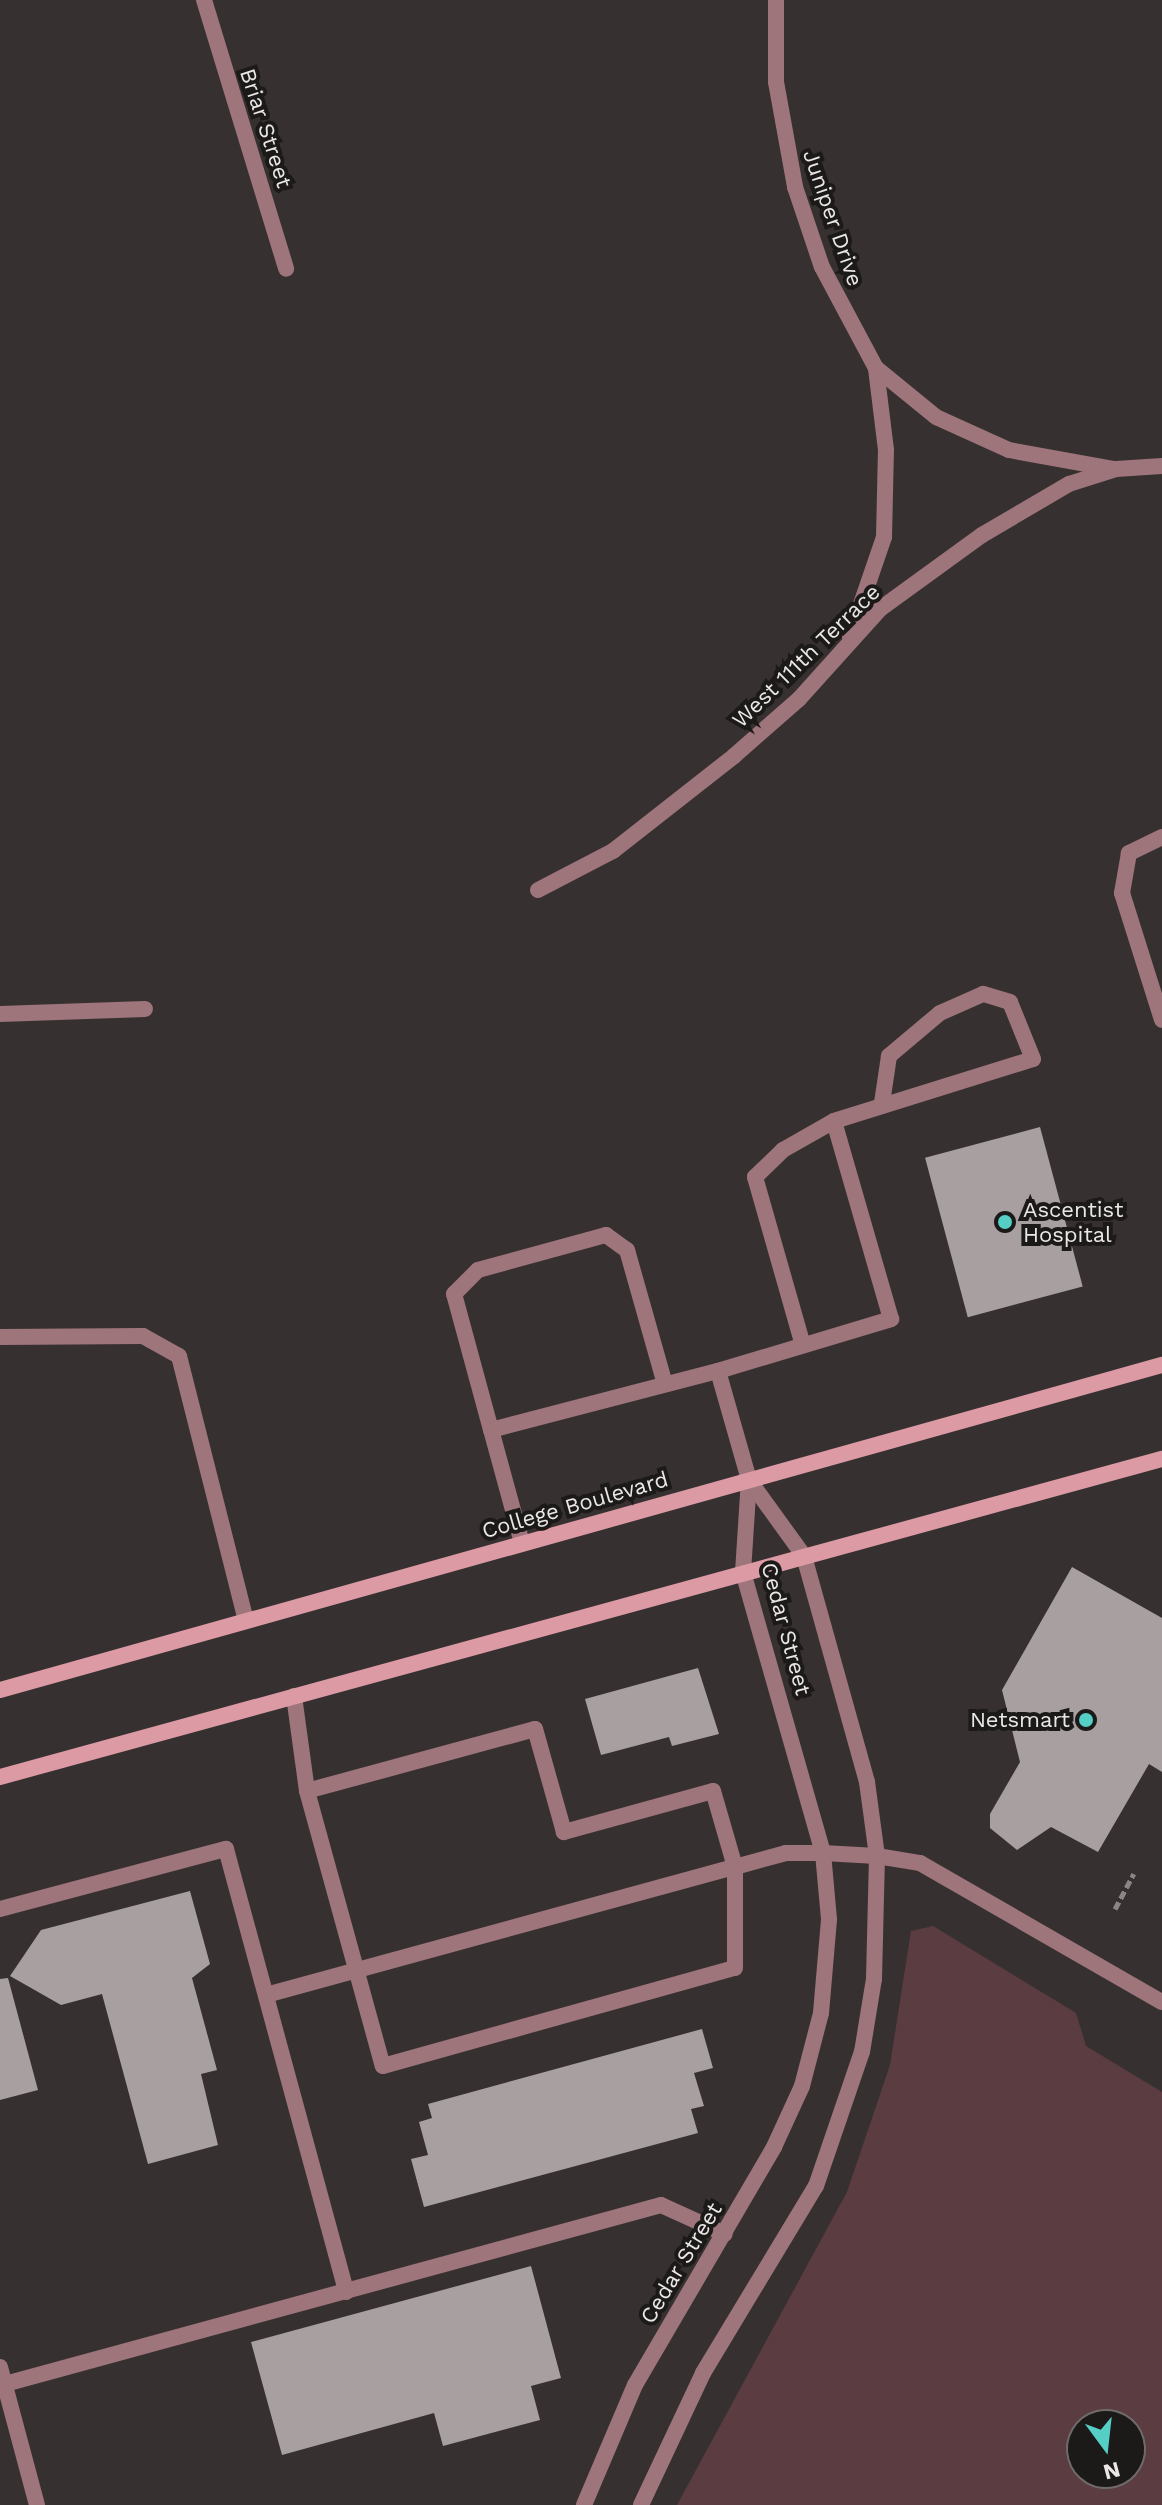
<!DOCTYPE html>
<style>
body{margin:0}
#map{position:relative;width:1162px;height:2505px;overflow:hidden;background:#373031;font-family:"Work Sans",sans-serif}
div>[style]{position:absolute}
.green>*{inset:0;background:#5b3c41}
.building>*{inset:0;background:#a89fa0;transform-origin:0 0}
.path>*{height:5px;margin-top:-2.5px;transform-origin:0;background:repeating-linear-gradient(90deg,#8b8686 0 8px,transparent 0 12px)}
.lane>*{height:16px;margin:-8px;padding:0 8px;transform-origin:8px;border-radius:8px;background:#9e757b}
.street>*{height:16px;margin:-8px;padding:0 8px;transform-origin:8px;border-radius:8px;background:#9e757b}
.secondary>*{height:16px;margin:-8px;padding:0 8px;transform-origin:8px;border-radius:8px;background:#dc9aa5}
.dots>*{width:22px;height:22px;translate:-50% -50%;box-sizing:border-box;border:4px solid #1c1919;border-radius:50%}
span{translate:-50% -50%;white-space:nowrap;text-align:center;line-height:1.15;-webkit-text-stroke:8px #1c1919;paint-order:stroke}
.street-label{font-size:22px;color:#ebe7e7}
.poi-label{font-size:22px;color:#ebe7e7}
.left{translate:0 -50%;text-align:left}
.right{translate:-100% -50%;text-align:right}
.north{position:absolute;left:1066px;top:2409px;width:80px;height:80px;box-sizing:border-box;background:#1c1919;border:2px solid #6f6b6b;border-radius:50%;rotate:165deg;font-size:22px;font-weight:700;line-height:32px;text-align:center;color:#ebe7e7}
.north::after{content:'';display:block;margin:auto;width:28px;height:36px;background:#55cec5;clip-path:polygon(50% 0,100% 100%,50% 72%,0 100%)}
</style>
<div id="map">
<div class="green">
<i style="clip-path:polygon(evenodd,933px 1926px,1076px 2013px,1086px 2046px,1162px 2092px,1162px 2505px,677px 2505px,847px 2192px,890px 2065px,911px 1931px,933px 1926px,1082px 2425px,1130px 2425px,1130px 2473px,1082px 2473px,1082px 2425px)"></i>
</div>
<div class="building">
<i style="left:1040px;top:1127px;width:165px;height:119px;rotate:75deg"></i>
<i style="clip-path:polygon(1072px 1567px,1162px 1618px,1162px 1772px,1149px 1764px,1098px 1852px,1051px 1827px,1017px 1850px,990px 1828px,990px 1814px,1020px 1762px,1002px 1690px)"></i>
<i style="clip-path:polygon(698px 1668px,719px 1734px,672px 1746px,669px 1737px,601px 1755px,585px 1699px)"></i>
<i style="clip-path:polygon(190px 1891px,210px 1964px,192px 1978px,217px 2070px,201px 2074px,218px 2145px,148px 2164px,102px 1994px,61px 2005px,10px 1976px,41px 1930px)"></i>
<i style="clip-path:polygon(8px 1978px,38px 2090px,0 2100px,0 1979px)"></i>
<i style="clip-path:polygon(702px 2029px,713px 2068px,694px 2073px,704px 2106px,691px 2109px,698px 2133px,424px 2207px,411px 2159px,428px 2155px,419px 2122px,432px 2118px,428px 2104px)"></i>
<i style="clip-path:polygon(531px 2266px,561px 2378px,531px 2386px,540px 2420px,443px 2446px,434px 2413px,282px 2455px,251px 2342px)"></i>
</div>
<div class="path">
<i style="left:1115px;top:1909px;width:40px;rotate:-62deg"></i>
</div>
<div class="lane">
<i style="left:1162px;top:837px;width:37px;rotate:154deg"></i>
<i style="left:1129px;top:853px;width:41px;rotate:99.9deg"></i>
<i style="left:1122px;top:893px;width:133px;rotate:72.5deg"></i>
<i style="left:834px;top:1121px;width:208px;rotate:-17.3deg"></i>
<i style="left:1033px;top:1059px;width:61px;rotate:-112deg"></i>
<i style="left:1010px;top:1002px;width:28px;rotate:-163deg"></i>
<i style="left:983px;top:994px;width:47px;rotate:156.2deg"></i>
<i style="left:940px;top:1013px;width:67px;rotate:139.9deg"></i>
<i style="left:889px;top:1056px;width:48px;rotate:98.5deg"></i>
<i style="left:0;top:1337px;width:143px;rotate:-0.4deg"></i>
<i style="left:143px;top:1336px;width:41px;rotate:29.1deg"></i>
<i style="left:179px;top:1356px;width:272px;rotate:75.8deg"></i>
<i style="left:718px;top:1371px;width:181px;rotate:-16.7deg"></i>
<i style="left:891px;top:1319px;width:206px;rotate:-106.1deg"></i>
<i style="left:834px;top:1121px;width:59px;rotate:150.4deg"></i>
<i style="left:783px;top:1150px;width:39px;rotate:136deg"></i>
<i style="left:755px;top:1177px;width:175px;rotate:74.1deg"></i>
<i style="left:491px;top:1430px;width:141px;rotate:-105.2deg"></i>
<i style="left:454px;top:1294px;width:34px;rotate:-45deg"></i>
<i style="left:478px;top:1270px;width:133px;rotate:-15.3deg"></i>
<i style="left:606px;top:1235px;width:26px;rotate:36deg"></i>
<i style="left:627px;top:1250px;width:139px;rotate:74.2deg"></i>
<i style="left:522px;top:1543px;width:117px;rotate:-105.3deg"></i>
<i style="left:491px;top:1430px;width:235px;rotate:-14.6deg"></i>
<i style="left:718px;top:1371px;width:113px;rotate:74.1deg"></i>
<i style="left:294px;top:1696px;width:96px;rotate:82.2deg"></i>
<i style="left:307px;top:1791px;width:285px;rotate:74.6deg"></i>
<i style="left:383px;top:2066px;width:365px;rotate:-15.6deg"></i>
<i style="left:735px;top:1968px;width:101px;rotate:-90deg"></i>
<i style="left:735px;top:1867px;width:53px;rotate:-15.4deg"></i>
<i style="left:786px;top:1853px;width:37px"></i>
<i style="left:877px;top:1856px;width:44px;rotate:9.2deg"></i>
<i style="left:920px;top:1863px;width:279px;rotate:29.9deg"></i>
<i style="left:0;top:1909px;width:234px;rotate:-14.9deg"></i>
<i style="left:226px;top:1849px;width:459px;rotate:74.8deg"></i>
<i style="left:266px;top:1995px;width:486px;rotate:-15.3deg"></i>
<i style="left:735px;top:1867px;width:79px;rotate:-106.1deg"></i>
<i style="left:713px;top:1791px;width:155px;rotate:164.6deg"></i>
<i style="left:564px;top:1832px;width:107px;rotate:-105.7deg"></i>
<i style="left:535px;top:1729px;width:236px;rotate:164.8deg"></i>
<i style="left:0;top:2367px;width:143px;rotate:75deg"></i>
<i style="left:5px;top:2384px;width:680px;rotate:-15.26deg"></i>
<i style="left:661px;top:2205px;width:70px;rotate:24.4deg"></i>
</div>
<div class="street">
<i style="left:204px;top:0;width:281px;rotate:73deg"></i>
<i style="left:776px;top:0;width:82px;rotate:90deg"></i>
<i style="left:776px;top:82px;width:107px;rotate:79.7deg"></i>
<i style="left:795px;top:187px;width:84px;rotate:71.4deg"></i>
<i style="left:822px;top:267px;width:115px;rotate:61.9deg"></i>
<i style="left:876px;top:368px;width:77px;rotate:39.2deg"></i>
<i style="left:936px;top:417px;width:80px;rotate:24.3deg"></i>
<i style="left:1009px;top:450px;width:107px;rotate:10.3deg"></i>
<i style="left:850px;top:636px;width:105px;rotate:-71deg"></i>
<i style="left:884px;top:537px;width:87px;rotate:-88.7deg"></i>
<i style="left:886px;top:450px;width:83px;rotate:-97deg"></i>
<i style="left:538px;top:890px;width:85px;rotate:-27.5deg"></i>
<i style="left:613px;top:851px;width:154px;rotate:-38.1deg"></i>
<i style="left:734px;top:756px;width:86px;rotate:-41.2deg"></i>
<i style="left:799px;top:699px;width:121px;rotate:-48deg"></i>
<i style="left:880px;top:609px;width:126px;rotate:-36deg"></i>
<i style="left:982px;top:535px;width:101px;rotate:-30.4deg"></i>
<i style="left:1069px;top:484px;width:49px;rotate:-17.7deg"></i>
<i style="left:1116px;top:469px;width:46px;rotate:-3.7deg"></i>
<i style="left:0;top:1014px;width:145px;rotate:-2deg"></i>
<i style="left:823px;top:1853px;width:54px;rotate:3.2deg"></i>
<i style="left:584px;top:2505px;width:130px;rotate:-67deg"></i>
<i style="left:635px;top:2385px;width:276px;rotate:-59.7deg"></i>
<i style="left:774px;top:2147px;width:67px;rotate:-65.3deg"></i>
<i style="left:802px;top:2086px;width:75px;rotate:-75.4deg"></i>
<i style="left:821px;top:2013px;width:94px;rotate:-85.1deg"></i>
<i style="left:829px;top:1919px;width:66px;rotate:-95.2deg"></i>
<i style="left:823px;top:1853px;width:292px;rotate:-105.9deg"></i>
<i style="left:743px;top:1572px;width:92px;rotate:-86.3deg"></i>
<i style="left:641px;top:2505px;width:146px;rotate:-64.8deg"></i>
<i style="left:703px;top:2373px;width:218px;rotate:-58.9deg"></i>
<i style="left:816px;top:2186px;width:142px;rotate:-71.1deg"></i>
<i style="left:862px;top:2052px;width:74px;rotate:-80.7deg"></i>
<i style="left:874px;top:1979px;width:123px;rotate:-88.6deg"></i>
<i style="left:877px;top:1856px;width:75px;rotate:-97.7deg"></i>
<i style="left:867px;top:1782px;width:235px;rotate:-105.6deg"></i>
<i style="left:804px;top:1556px;width:94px;rotate:-125.9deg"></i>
</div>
<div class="secondary">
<i style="left:0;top:1690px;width:1207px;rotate:-15.63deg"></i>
<i style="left:0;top:1777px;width:1205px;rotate:-15.31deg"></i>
</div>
<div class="dots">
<i style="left:1005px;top:1222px;background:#55cec5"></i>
<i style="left:1086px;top:1720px;background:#55cec5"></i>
</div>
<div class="street-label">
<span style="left:266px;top:128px;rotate:72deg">Briar Street</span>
<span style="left:833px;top:218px;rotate:71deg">Juniper Drive</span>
<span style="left:806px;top:656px;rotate:-44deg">West 111th Terrace</span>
<span style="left:575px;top:1505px;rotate:-16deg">College Boulevard</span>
<span style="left:786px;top:1629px;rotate:75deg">Cedar Street</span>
<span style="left:681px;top:2263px;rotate:-59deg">Cedar Street</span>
</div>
<div class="poi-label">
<span class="left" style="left:1023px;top:1222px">Ascentist<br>Hospital</span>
<span class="right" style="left:1070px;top:1720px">Netsmart</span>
</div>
<div class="north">N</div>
</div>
